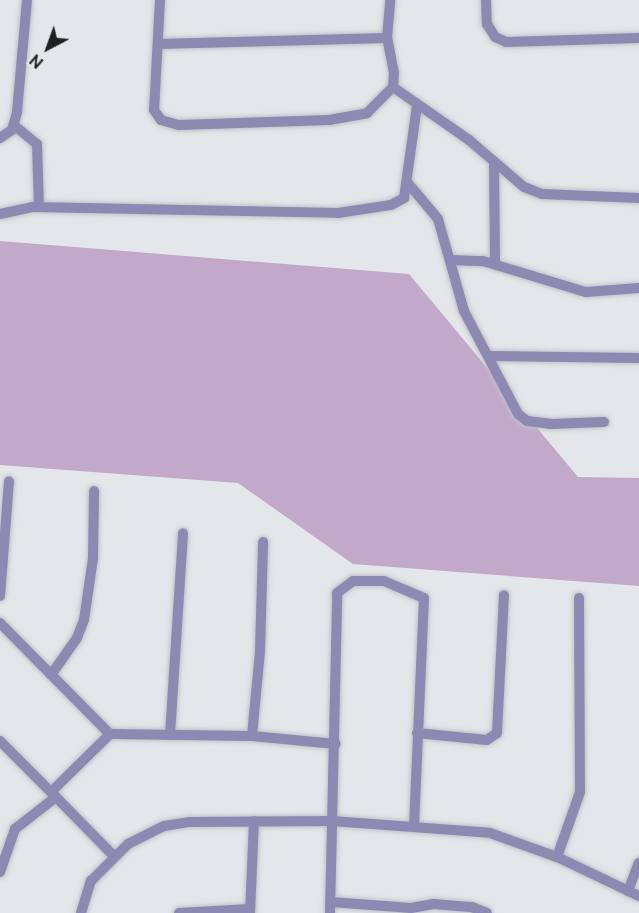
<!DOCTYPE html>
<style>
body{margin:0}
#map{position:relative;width:639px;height:913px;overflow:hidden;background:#e4e7ea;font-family:Ubuntu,sans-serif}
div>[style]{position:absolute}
.green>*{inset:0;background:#c2a9c9}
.roads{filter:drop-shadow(0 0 2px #c0c3c6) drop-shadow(0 0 2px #c0c3c6)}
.minor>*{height:10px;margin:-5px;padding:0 5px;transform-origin:5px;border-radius:5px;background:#8d89b3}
span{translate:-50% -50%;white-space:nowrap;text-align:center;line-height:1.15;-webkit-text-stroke:5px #e4e7ea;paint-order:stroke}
.north{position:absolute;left:18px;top:18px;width:60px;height:60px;-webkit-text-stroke:4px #e4e7ea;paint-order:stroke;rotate:221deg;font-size:16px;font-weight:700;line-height:24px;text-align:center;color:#1e1f20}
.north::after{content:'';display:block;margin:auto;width:21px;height:27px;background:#1e1f20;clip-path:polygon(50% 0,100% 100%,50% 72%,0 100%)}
</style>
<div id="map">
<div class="green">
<i style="clip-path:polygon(0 241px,409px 274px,578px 477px,639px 478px,639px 586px,353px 564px,238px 483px,0 465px)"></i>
</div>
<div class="roads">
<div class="minor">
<i style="left:160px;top:0;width:110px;rotate:93.1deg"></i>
<i style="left:154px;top:110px;width:12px;rotate:55deg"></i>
<i style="left:161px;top:120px;width:19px;rotate:16deg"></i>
<i style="left:179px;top:125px;width:150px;rotate:-1.9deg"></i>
<i style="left:329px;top:120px;width:39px;rotate:-10deg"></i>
<i style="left:367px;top:113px;width:37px;rotate:-45deg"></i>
<i style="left:393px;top:87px;width:14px;rotate:-86deg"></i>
<i style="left:394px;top:73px;width:36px;rotate:-101deg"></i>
<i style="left:387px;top:38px;width:38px;rotate:-85deg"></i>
<i style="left:486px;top:0;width:24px;rotate:88deg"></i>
<i style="left:487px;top:24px;width:15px;rotate:58deg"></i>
<i style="left:495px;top:37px;width:12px;rotate:24deg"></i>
<i style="left:506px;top:42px;width:133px;rotate:-1.7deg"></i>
<i style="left:158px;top:44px;width:229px;rotate:-1.5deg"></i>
<i style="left:393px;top:87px;width:93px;rotate:34.9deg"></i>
<i style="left:469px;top:140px;width:72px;rotate:40.5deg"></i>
<i style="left:524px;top:187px;width:19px;rotate:21deg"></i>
<i style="left:542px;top:194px;width:97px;rotate:2.4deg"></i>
<i style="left:14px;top:125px;width:30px;rotate:40deg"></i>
<i style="left:37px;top:144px;width:63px;rotate:88.2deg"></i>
<i style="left:0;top:138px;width:14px;rotate:-34deg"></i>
<i style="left:12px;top:130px;width:19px;rotate:-74deg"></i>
<i style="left:17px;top:112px;width:112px;rotate:-84.9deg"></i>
<i style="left:494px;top:165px;width:99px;rotate:89.4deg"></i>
<i style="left:407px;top:182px;width:48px;rotate:50deg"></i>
<i style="left:438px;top:219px;width:96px;rotate:74.2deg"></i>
<i style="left:464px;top:311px;width:116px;rotate:62.3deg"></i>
<i style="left:518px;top:414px;width:11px;rotate:38deg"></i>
<i style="left:527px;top:421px;width:23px;rotate:7deg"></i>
<i style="left:550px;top:424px;width:54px;rotate:-2.1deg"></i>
<i style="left:0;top:214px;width:33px;rotate:-12deg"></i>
<i style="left:32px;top:207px;width:306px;rotate:1.1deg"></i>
<i style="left:338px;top:213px;width:54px;rotate:-8.6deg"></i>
<i style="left:391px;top:205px;width:15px;rotate:-28deg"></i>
<i style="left:404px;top:198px;width:93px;rotate:-82deg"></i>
<i style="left:450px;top:260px;width:33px;rotate:2deg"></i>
<i style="left:483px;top:261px;width:108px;rotate:16.8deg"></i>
<i style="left:586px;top:292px;width:53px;rotate:-4.3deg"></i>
<i style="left:490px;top:356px;width:149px;rotate:0.8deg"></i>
<i style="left:0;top:596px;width:115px;rotate:-85.5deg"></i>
<i style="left:0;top:623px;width:156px;rotate:45.3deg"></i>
<i style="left:110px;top:734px;width:142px;rotate:0.8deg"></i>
<i style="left:252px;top:736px;width:84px;rotate:5.4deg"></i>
<i style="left:51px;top:675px;width:45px;rotate:-54.9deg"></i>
<i style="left:77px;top:638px;width:19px;rotate:-69deg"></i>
<i style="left:84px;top:620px;width:63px;rotate:-81.7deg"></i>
<i style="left:93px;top:558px;width:67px;rotate:-89.1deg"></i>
<i style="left:417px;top:733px;width:70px;rotate:5.7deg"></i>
<i style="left:487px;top:740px;width:12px;rotate:-35deg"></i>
<i style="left:497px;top:733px;width:138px;rotate:-87.1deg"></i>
<i style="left:170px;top:735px;width:202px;rotate:-86.3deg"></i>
<i style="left:252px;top:736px;width:84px;rotate:-84.6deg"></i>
<i style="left:260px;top:652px;width:110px;rotate:-88.4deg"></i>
<i style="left:0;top:741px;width:72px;rotate:45deg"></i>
<i style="left:51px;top:792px;width:83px;rotate:-44.5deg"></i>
<i style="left:51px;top:792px;width:90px;rotate:45.5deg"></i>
<i style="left:557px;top:857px;width:69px;rotate:-70.5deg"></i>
<i style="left:580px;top:792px;width:194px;rotate:-90.3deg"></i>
<i style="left:0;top:872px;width:46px;rotate:-70.8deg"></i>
<i style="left:15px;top:829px;width:52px;rotate:-38deg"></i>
<i style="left:628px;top:891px;width:30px;rotate:-69deg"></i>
<i style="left:331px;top:902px;width:80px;rotate:4.3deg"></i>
<i style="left:411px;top:908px;width:23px;rotate:-10deg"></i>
<i style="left:434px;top:904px;width:38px;rotate:5deg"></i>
<i style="left:472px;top:907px;width:16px;rotate:22deg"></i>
<i style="left:81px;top:913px;width:34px;rotate:-73deg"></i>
<i style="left:91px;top:881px;width:52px;rotate:-45deg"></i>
<i style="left:128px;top:844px;width:40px;rotate:-26.6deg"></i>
<i style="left:164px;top:826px;width:26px;rotate:-9deg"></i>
<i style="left:190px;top:822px;width:142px;rotate:-0.4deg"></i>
<i style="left:332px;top:821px;width:158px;rotate:4.3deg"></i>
<i style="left:490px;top:833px;width:71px;rotate:19.7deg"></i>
<i style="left:557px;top:857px;width:91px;rotate:25.4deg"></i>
<i style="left:179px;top:913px;width:71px;rotate:-3.2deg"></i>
<i style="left:250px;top:913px;width:92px;rotate:-87.5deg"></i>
<i style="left:330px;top:913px;width:320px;rotate:-88.7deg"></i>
<i style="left:337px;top:593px;width:20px;rotate:-37deg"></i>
<i style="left:353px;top:581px;width:31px"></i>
<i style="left:384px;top:581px;width:43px;rotate:23deg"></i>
<i style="left:424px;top:598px;width:228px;rotate:92.5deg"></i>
</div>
</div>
<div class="north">N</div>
</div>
